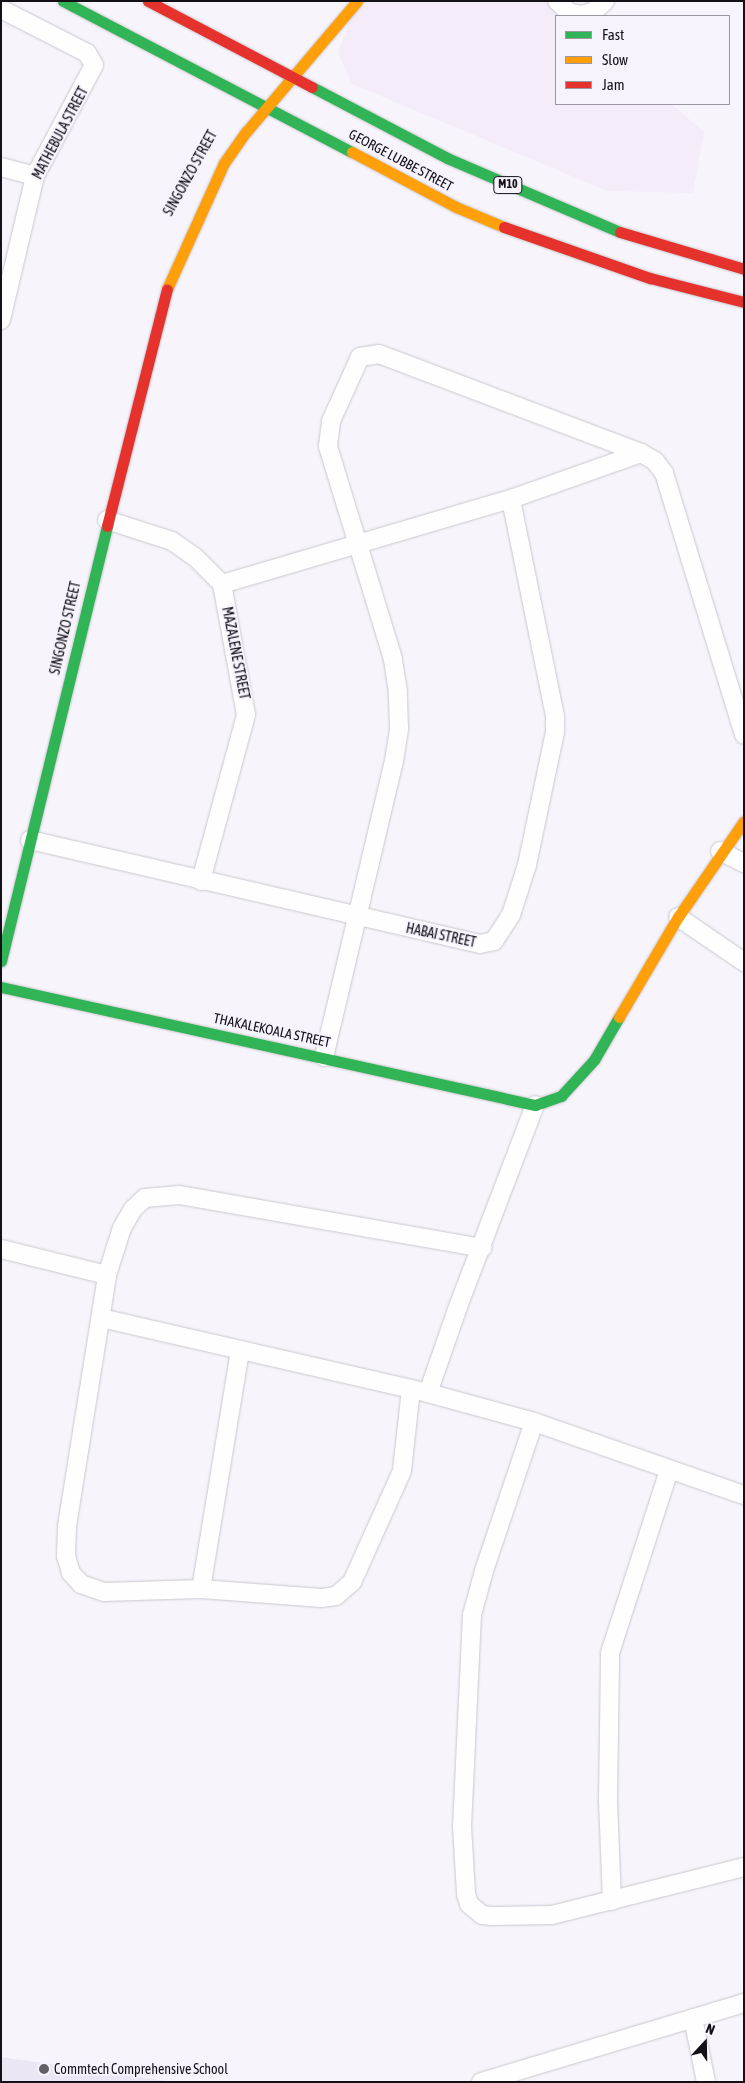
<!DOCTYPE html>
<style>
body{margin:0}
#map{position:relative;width:745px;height:2083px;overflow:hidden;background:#f7f5fb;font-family:"Asap Condensed",sans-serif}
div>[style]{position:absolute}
.commercial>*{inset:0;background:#f5ecf9}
.built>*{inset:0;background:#eae6f4}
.roads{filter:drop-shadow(0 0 1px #c9c7ce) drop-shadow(0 0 1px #c9c7ce)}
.street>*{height:18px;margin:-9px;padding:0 9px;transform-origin:9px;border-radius:9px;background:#fefefe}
.fast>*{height:11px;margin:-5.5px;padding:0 5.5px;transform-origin:5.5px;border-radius:5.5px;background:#30b455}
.slow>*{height:11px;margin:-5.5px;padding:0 5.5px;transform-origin:5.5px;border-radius:5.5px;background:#ff9f0a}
.jam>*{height:11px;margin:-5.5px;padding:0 5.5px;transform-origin:5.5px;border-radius:5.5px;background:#e5322d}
.dots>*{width:14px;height:14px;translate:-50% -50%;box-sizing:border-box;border:2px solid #f6f3fd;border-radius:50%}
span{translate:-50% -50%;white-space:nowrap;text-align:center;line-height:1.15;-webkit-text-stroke:4px #f6f3fd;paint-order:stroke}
.shield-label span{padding:1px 4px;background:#f6f3fd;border:1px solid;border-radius:4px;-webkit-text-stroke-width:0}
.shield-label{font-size:12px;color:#131018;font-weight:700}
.street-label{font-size:14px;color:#131018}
.poi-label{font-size:14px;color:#131018}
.left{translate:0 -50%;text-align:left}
.frame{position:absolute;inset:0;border:2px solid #131018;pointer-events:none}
.legend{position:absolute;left:555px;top:15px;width:175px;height:90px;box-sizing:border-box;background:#f6f3fd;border:1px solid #9b98a1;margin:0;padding:6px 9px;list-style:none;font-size:15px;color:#131018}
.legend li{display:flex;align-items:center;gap:10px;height:25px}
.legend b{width:25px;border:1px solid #9b98a1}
.north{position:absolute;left:680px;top:2018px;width:50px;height:50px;-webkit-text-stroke:4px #f6f3fd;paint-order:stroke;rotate:21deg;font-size:14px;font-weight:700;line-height:20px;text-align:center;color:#131018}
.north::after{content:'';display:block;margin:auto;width:18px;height:22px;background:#131018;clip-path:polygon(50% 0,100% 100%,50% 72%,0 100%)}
</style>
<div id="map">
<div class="commercial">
<i style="clip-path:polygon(357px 1px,557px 1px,574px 16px,556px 16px,556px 104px,672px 104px,704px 132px,693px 193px,607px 191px,352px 84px,338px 53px)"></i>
</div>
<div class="built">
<i style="clip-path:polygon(1px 2057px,174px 2082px,1px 2082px)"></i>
</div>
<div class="roads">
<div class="street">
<i style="left:557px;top:1px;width:18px;rotate:43deg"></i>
<i style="left:570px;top:13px;width:12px;rotate:9deg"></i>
<i style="left:582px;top:15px;width:13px;rotate:-18deg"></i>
<i style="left:594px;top:11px;width:15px;rotate:-42deg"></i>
<i style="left:1px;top:9px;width:97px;rotate:27.1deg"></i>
<i style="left:87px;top:53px;width:14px;rotate:60deg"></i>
<i style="left:94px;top:65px;width:126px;rotate:118deg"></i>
<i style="left:35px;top:176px;width:148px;rotate:103.3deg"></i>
<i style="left:1px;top:167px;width:35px;rotate:15deg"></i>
<i style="left:107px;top:520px;width:68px;rotate:17.9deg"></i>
<i style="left:172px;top:541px;width:28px;rotate:35deg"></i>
<i style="left:195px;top:557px;width:38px;rotate:45deg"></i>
<i style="left:222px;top:584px;width:133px;rotate:79.6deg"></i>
<i style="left:246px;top:715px;width:172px;rotate:105.2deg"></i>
<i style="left:222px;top:584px;width:301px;rotate:-16.4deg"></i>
<i style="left:511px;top:499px;width:138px;rotate:-19.5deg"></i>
<i style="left:30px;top:840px;width:462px;rotate:13deg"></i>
<i style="left:480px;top:944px;width:14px;rotate:-12deg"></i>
<i style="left:494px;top:941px;width:31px;rotate:-57deg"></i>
<i style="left:511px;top:915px;width:52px;rotate:-72.3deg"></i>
<i style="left:527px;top:865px;width:136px;rotate:-78.1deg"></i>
<i style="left:555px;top:732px;width:16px;rotate:-90deg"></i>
<i style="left:555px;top:716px;width:221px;rotate:-101.5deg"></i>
<i style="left:720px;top:851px;width:27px;rotate:27deg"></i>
<i style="left:678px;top:917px;width:80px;rotate:34.3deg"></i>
<i style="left:324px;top:1057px;width:304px;rotate:-76.7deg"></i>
<i style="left:394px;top:761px;width:33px;rotate:-81deg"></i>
<i style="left:399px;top:728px;width:36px;rotate:-92deg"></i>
<i style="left:398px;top:692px;width:33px;rotate:-99deg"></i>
<i style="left:393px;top:659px;width:223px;rotate:-107deg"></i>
<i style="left:328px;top:446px;width:25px;rotate:-83deg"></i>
<i style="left:331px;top:421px;width:70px;rotate:-65.6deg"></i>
<i style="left:360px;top:357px;width:19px;rotate:-9deg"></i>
<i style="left:379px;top:354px;width:280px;rotate:20.7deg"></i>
<i style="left:641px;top:453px;width:16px;rotate:30deg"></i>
<i style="left:655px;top:461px;width:15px;rotate:53deg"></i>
<i style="left:664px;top:473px;width:274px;rotate:73deg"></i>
<i style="left:1px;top:1249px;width:109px;rotate:13.8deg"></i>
<i style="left:101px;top:1318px;width:335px;rotate:12.9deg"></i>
<i style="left:428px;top:1393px;width:110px;rotate:15.3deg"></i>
<i style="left:534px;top:1422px;width:222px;rotate:19.2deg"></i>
<i style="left:411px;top:1389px;width:82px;rotate:96.3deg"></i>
<i style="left:402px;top:1471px;width:122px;rotate:114.2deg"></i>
<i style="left:352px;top:1582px;width:21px;rotate:139deg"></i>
<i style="left:336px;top:1596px;width:15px;rotate:172deg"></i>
<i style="left:321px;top:1598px;width:120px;rotate:-175.7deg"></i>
<i style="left:201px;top:1589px;width:97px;rotate:178.2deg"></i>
<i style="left:104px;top:1592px;width:24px;rotate:-161deg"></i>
<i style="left:81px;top:1584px;width:15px;rotate:-132deg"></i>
<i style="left:71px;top:1573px;width:18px;rotate:-106deg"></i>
<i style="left:66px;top:1556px;width:30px;rotate:-88deg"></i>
<i style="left:67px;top:1526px;width:254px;rotate:-80.9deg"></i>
<i style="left:107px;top:1275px;width:49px;rotate:-72.3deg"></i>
<i style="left:122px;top:1228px;width:22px;rotate:-60deg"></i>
<i style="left:133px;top:1209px;width:16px;rotate:-43deg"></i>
<i style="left:145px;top:1198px;width:34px;rotate:-5deg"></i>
<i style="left:179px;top:1195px;width:308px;rotate:9.9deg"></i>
<i style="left:428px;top:1393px;width:94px;rotate:-70.8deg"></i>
<i style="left:459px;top:1304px;width:213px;rotate:-69.1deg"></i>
<i style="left:534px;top:1422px;width:157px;rotate:108.6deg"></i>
<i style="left:484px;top:1571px;width:46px;rotate:105.3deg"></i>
<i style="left:472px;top:1615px;width:211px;rotate:92.7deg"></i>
<i style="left:462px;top:1826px;width:68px;rotate:86.6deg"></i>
<i style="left:466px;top:1894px;width:10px;rotate:73deg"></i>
<i style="left:469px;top:1904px;width:17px;rotate:40deg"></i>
<i style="left:482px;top:1915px;width:10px;rotate:6deg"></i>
<i style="left:492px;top:1916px;width:60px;rotate:-1deg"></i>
<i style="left:552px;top:1915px;width:198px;rotate:-14deg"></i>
<i style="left:201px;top:1589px;width:242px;rotate:-80.7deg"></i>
<i style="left:612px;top:1901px;width:101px;rotate:-92.3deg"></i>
<i style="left:608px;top:1800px;width:147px;rotate:-89.2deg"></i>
<i style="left:610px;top:1653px;width:192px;rotate:-72.1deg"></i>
<i style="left:693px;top:2018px;width:65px;rotate:78.5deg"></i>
<i style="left:481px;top:2082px;width:275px;rotate:-16.7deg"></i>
</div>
<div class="fast">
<i style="left:63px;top:1px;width:326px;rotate:27.6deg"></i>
<i style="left:312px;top:87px;width:153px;rotate:27.7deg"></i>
<i style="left:447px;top:158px;width:188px;rotate:23.2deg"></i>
<i style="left:1px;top:961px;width:448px;rotate:-76.3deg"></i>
<i style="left:1px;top:987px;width:547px;rotate:12.46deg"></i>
<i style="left:535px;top:1105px;width:28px;rotate:-19deg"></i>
<i style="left:561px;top:1096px;width:49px;rotate:-47.5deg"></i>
<i style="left:594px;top:1060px;width:50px;rotate:-59.8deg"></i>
</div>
<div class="slow">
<i style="left:352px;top:152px;width:118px;rotate:27.9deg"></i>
<i style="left:456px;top:207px;width:52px;rotate:22.6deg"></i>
<i style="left:167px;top:289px;width:138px;rotate:-65.7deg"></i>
<i style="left:224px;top:163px;width:38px;rotate:-55deg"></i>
<i style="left:246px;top:132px;width:172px;rotate:-49.7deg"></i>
<i style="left:619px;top:1017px;width:116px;rotate:-59.5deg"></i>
<i style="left:678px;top:917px;width:116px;rotate:-55.5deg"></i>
</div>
<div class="jam">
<i style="left:148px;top:1px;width:185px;rotate:27.7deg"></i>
<i style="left:504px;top:227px;width:155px;rotate:19.3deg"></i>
<i style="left:650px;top:278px;width:97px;rotate:14.3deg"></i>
<i style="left:620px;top:232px;width:129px;rotate:16.6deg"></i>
<i style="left:107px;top:526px;width:244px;rotate:-75.8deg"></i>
</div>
</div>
<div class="dots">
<i style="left:44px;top:2069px;background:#636067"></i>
</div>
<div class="shield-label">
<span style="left:508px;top:185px">M10</span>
</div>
<div class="street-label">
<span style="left:60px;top:133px;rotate:-62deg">MATHEBULA STREET</span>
<span style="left:401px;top:160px;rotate:28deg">GEORGE LUBBE STREET</span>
<span style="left:190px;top:173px;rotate:-61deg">SINGONZO STREET</span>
<span style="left:65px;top:628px;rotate:-77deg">SINGONZO STREET</span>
<span style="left:236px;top:653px;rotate:79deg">MAZALENE STREET</span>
<span style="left:441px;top:935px;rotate:12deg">HABAI STREET</span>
<span style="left:272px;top:1030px;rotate:12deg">THAKALEKOALA STREET</span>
</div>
<div class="poi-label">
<span class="left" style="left:54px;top:2069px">Commtech Comprehensive School</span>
</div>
<div class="frame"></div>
<ul class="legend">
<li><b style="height:6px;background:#30b455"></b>Fast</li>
<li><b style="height:6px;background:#ff9f0a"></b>Slow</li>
<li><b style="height:6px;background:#e5322d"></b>Jam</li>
</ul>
<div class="north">N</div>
</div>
